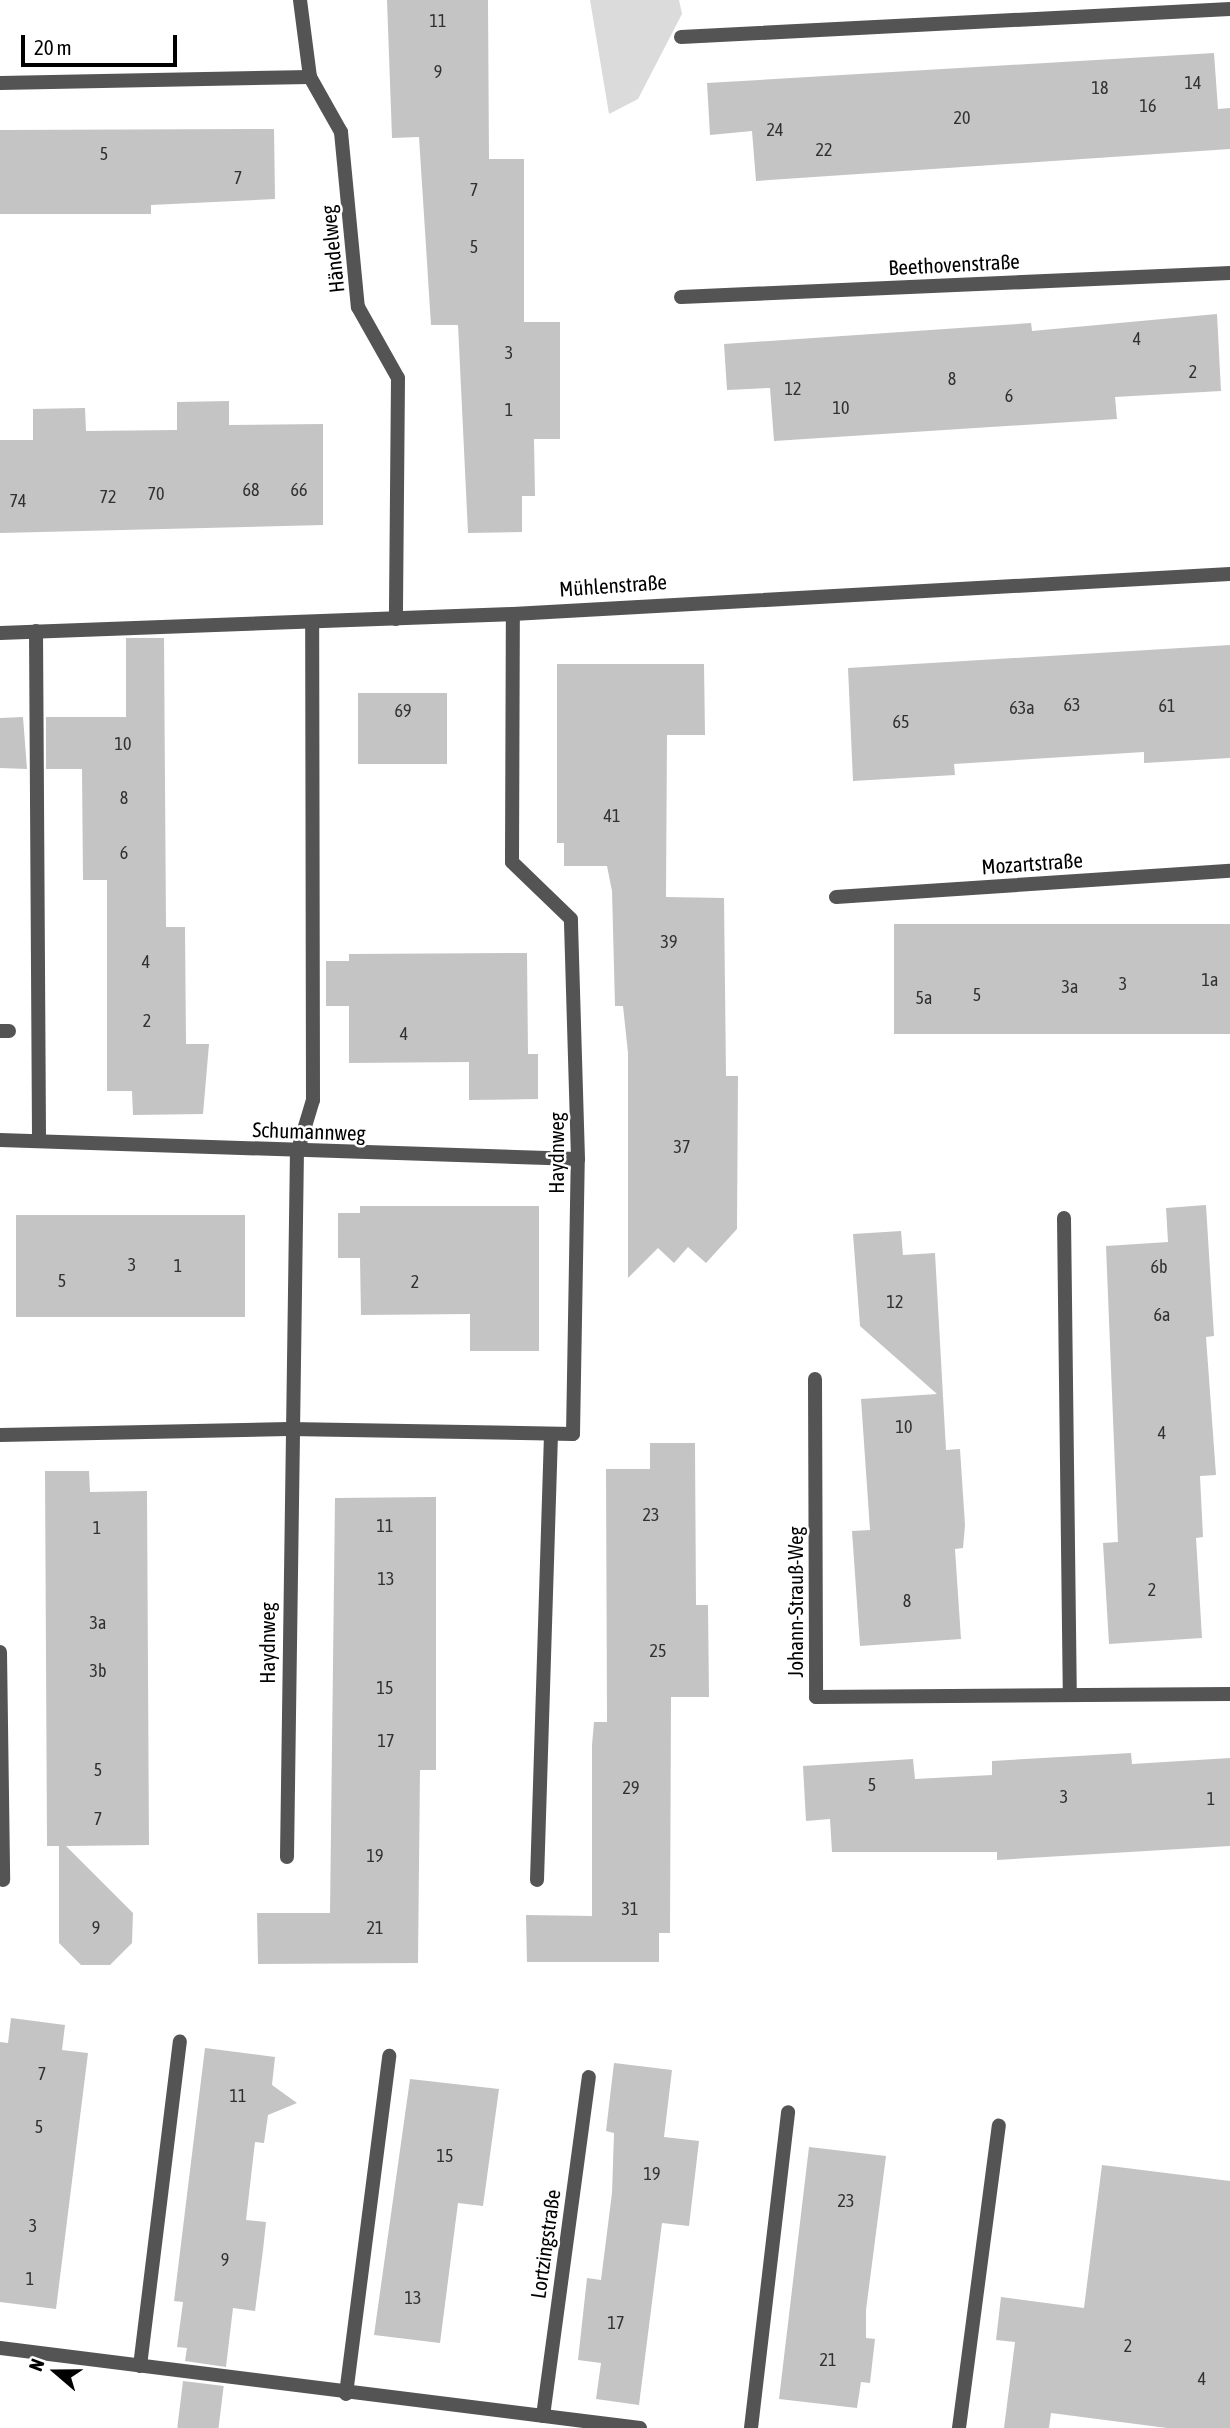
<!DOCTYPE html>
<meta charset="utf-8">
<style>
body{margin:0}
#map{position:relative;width:1230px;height:2428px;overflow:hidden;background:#fff;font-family:"Asap Condensed",sans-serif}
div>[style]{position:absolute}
.green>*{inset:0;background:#dbdbdb}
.building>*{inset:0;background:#c4c4c4;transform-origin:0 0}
.service>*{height:14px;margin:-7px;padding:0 7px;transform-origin:7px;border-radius:7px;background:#545454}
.minor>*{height:14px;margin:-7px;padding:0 7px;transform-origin:7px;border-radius:7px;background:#545454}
span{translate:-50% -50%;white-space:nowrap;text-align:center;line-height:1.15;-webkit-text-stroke:5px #fff;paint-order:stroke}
.number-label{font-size:18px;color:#313131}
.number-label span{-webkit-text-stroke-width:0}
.street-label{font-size:21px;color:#000}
.north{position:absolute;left:21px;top:2337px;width:70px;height:70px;-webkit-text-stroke:5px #fff;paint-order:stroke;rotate:290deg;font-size:19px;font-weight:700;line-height:28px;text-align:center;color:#000}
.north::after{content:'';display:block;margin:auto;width:24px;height:32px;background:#000;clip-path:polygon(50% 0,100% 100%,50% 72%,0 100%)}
.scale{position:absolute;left:21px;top:35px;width:156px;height:32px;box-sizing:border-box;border:4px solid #000;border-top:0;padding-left:9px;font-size:21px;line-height:24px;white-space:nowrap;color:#000;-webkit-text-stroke:5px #fff;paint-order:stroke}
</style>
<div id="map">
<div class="green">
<i style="clip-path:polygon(590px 0,679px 0,682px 14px,638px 99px,609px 114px)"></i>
</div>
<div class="building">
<i style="clip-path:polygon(387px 0,488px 0,489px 159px,524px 159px,524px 322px,560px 322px,560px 439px,534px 439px,535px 496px,522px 496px,522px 532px,468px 533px,458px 325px,431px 325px,419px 137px,392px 138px)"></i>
<i style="clip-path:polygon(1214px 53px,1218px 109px,1230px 108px,1230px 149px,756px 181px,752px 131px,710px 135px,707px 83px)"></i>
<i style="clip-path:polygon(274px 129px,275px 199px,151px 205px,151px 214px,0 214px,0 130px)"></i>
<i style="clip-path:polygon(1217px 314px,1221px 391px,1115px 397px,1117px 419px,774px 441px,770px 388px,727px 390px,724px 344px,1031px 323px,1032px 331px)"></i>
<i style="clip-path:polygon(229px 401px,229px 425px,323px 424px,323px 525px,0 533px,0 440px,33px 440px,33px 409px,85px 408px,86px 431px,177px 430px,177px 402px)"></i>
<i style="clip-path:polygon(126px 638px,164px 638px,166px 927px,185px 927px,186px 1044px,209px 1044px,203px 1114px,133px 1115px,132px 1091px,107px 1091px,107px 880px,83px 880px,82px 769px,46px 769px,46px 717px,126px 717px)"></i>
<i style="clip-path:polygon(1230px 645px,1230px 758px,1144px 763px,1144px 752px,954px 764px,955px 775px,853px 781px,848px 668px)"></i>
<i style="clip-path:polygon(557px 664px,704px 664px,705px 735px,667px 735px,666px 897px,724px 898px,726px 1076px,738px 1076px,737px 1229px,706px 1263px,688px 1247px,674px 1263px,658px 1248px,628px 1278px,628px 1053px,623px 1006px,615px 1006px,612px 891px,607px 866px,564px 866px,564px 843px,557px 843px)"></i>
<i style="left:358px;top:693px;width:89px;height:71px"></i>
<i style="clip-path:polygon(23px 717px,27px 769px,0 768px,0 718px)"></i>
<i style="left:1230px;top:924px;width:110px;height:336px;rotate:90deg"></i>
<i style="clip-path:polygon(527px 953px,528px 1054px,538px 1054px,538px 1099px,469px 1100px,469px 1062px,349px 1063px,349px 1006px,326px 1006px,326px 961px,349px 961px,349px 954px)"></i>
<i style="clip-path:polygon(1206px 1205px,1214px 1336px,1206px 1337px,1216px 1475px,1200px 1476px,1203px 1537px,1196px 1538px,1202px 1638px,1109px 1644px,1103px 1543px,1118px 1542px,1106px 1246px,1168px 1242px,1166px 1208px)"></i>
<i style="clip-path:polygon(360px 1206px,539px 1206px,539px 1351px,470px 1351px,470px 1314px,361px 1315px,360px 1258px,338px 1258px,338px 1213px,360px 1213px)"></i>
<i style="left:16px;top:1215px;width:229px;height:102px"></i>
<i style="clip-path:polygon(901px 1231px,903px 1255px,935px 1253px,946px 1450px,960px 1449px,965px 1525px,963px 1548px,955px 1549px,961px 1639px,860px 1646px,852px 1531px,870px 1530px,861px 1399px,937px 1394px,860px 1326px,853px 1234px)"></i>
<i style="clip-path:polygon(650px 1443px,695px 1443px,696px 1605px,708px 1605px,709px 1697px,671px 1697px,670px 1933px,659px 1933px,659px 1962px,527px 1962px,526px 1915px,592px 1916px,592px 1745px,594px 1722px,607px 1722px,606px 1469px,650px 1469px)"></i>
<i style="clip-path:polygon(45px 1471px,89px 1471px,90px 1492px,147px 1491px,149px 1845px,66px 1846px,133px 1913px,132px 1943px,110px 1965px,81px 1965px,59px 1943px,59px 1846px,47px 1846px)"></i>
<i style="clip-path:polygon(436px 1497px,436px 1770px,420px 1770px,418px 1963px,258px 1964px,257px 1913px,330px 1913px,335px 1498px)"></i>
<i style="clip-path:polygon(1131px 1753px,1132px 1764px,1230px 1758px,1230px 1846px,997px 1860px,997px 1852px,832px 1852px,830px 1819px,806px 1821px,803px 1766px,913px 1759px,915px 1779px,992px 1775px,992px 1761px)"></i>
<i style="clip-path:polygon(11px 2018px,65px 2025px,62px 2050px,88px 2053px,56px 2309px,0 2302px,0 2042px,8px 2043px)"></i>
<i style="clip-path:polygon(205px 2048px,275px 2057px,272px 2085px,297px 2103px,268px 2115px,264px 2143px,255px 2142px,246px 2220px,266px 2222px,263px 2250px,255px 2311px,233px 2308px,226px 2367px,185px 2361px,187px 2348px,177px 2347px,183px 2302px,174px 2301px)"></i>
<i style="clip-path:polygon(614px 2063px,672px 2070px,664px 2137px,699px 2141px,689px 2226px,662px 2223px,639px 2405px,596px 2399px,601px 2363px,578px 2360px,587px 2278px,601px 2280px,612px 2193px,614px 2133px,606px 2131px)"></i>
<i style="clip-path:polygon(410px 2079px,499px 2089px,483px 2206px,458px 2203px,440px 2343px,374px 2335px)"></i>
<i style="clip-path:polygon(809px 2147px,886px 2156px,866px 2310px,866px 2338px,875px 2339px,870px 2383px,861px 2382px,857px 2408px,779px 2399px)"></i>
<i style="clip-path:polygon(1102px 2165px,1230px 2181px,1230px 2428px,1167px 2428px,1051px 2413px,1049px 2428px,1004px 2428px,1015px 2342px,996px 2340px,1001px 2297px,1084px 2308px)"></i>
<i style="left:183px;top:2381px;width:41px;height:47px;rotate:7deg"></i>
</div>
<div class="service">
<i style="left:0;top:1031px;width:9px"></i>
</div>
<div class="minor">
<i style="left:300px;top:0;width:78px;rotate:82.6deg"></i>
<i style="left:310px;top:77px;width:63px;rotate:60.6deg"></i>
<i style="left:341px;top:132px;width:176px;rotate:84.5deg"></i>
<i style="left:358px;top:307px;width:81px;rotate:60.6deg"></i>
<i style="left:398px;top:378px;width:241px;rotate:90.5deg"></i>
<i style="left:681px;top:37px;width:550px;rotate:-2.92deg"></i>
<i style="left:0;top:83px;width:310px;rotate:-1.1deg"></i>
<i style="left:681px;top:297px;width:550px;rotate:-2.5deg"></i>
<i style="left:36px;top:631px;width:509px;rotate:89.66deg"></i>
<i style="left:0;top:633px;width:513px;rotate:-2.12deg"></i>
<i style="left:513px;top:614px;width:718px;rotate:-3.19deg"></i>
<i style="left:836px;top:897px;width:395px;rotate:-3.8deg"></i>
<i style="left:0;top:1140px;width:578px;rotate:1.88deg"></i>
<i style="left:1064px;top:1218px;width:477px;rotate:89.3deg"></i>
<i style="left:815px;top:1379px;width:318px;rotate:89.8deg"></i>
<i style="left:816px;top:1697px;width:414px;rotate:-0.4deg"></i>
<i style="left:0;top:1435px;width:289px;rotate:-1.2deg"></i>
<i style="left:289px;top:1429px;width:284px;rotate:1deg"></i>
<i style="left:573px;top:1434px;width:275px;rotate:-89deg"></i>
<i style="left:578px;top:1159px;width:240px;rotate:-91.7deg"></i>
<i style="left:571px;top:919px;width:82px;rotate:-136deg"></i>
<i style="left:512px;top:862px;width:248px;rotate:-89.8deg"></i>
<i style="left:0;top:1652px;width:228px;rotate:89.2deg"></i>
<i style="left:287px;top:1857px;width:704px;rotate:-89.19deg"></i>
<i style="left:297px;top:1153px;width:55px;rotate:-73.2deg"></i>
<i style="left:313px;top:1100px;width:477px;rotate:-90.1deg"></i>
<i style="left:537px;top:1880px;width:446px;rotate:-88.2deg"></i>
<i style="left:0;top:2348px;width:645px;rotate:7.13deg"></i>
<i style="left:140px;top:2366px;width:327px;rotate:-83deg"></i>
<i style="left:346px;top:2394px;width:341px;rotate:-82.7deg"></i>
<i style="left:543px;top:2416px;width:342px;rotate:-82.3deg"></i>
<i style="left:751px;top:2428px;width:318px;rotate:-83.3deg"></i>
<i style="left:959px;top:2428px;width:305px;rotate:-82.5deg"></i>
</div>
<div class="number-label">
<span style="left:438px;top:21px">11</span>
<span style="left:438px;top:72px">9</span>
<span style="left:1193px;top:83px">14</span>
<span style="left:1100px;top:88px">18</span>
<span style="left:1148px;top:106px">16</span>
<span style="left:962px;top:118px">20</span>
<span style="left:775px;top:130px">24</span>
<span style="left:824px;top:150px">22</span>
<span style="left:104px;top:154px">5</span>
<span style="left:238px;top:178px">7</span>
<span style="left:474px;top:190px">7</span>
<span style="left:474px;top:247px">5</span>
<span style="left:1137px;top:339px">4</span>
<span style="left:509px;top:353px">3</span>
<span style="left:1193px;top:372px">2</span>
<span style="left:952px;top:379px">8</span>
<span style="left:793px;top:389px">12</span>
<span style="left:1009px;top:396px">6</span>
<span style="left:841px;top:408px">10</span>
<span style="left:509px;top:410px">1</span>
<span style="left:251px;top:490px">68</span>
<span style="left:299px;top:490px">66</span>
<span style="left:156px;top:494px">70</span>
<span style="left:108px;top:497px">72</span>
<span style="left:18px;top:501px">74</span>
<span style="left:1072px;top:705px">63</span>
<span style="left:1167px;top:706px">61</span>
<span style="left:1022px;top:708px">63a</span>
<span style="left:403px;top:711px">69</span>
<span style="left:901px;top:722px">65</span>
<span style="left:123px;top:744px">10</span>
<span style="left:124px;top:798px">8</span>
<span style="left:612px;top:816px">41</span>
<span style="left:124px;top:853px">6</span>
<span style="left:669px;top:942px">39</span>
<span style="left:146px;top:962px">4</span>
<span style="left:1210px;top:980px">1a</span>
<span style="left:1123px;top:984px">3</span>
<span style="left:1070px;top:987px">3a</span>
<span style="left:977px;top:995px">5</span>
<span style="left:924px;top:998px">5a</span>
<span style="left:147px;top:1021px">2</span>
<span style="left:404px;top:1034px">4</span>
<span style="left:682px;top:1147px">37</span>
<span style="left:132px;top:1265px">3</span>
<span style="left:178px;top:1266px">1</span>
<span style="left:1159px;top:1267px">6b</span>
<span style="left:62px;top:1281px">5</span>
<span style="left:415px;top:1282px">2</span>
<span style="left:895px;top:1302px">12</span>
<span style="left:1162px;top:1315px">6a</span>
<span style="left:904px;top:1427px">10</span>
<span style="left:1162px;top:1433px">4</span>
<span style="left:651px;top:1515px">23</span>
<span style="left:385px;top:1526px">11</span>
<span style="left:97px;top:1528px">1</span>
<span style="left:386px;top:1579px">13</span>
<span style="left:1152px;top:1590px">2</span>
<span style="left:907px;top:1601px">8</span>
<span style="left:98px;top:1623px">3a</span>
<span style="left:658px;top:1651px">25</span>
<span style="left:98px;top:1671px">3b</span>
<span style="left:385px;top:1688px">15</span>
<span style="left:386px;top:1741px">17</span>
<span style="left:98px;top:1770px">5</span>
<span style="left:872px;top:1785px">5</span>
<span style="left:631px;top:1788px">29</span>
<span style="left:1064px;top:1797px">3</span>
<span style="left:1211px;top:1799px">1</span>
<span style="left:98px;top:1819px">7</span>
<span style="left:375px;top:1856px">19</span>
<span style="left:630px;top:1909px">31</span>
<span style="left:96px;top:1928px">9</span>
<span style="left:375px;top:1928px">21</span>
<span style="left:42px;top:2074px">7</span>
<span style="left:238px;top:2096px">11</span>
<span style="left:39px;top:2127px">5</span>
<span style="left:445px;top:2156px">15</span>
<span style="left:652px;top:2174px">19</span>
<span style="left:846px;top:2201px">23</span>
<span style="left:33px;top:2226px">3</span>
<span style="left:225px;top:2260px">9</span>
<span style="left:30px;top:2279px">1</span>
<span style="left:413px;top:2298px">13</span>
<span style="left:616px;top:2323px">17</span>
<span style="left:1128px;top:2346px">2</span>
<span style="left:828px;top:2360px">21</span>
<span style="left:1202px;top:2379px">4</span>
</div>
<div class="street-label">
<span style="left:332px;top:249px;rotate:-96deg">Händelweg</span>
<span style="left:954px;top:264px;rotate:-3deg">Beethovenstraße</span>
<span style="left:613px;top:585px;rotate:-4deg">Mühlenstraße</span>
<span style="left:1032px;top:863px;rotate:-4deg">Mozartstraße</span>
<span style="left:309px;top:1131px;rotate:2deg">Schumannweg</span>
<span style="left:556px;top:1153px;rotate:-90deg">Haydnweg</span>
<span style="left:795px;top:1602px;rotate:-90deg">Johann-Strauß-Weg</span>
<span style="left:267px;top:1643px;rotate:-90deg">Haydnweg</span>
<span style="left:545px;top:2244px;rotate:-82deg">Lortzingstraße</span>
</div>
<div class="north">N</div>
<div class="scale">20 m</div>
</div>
